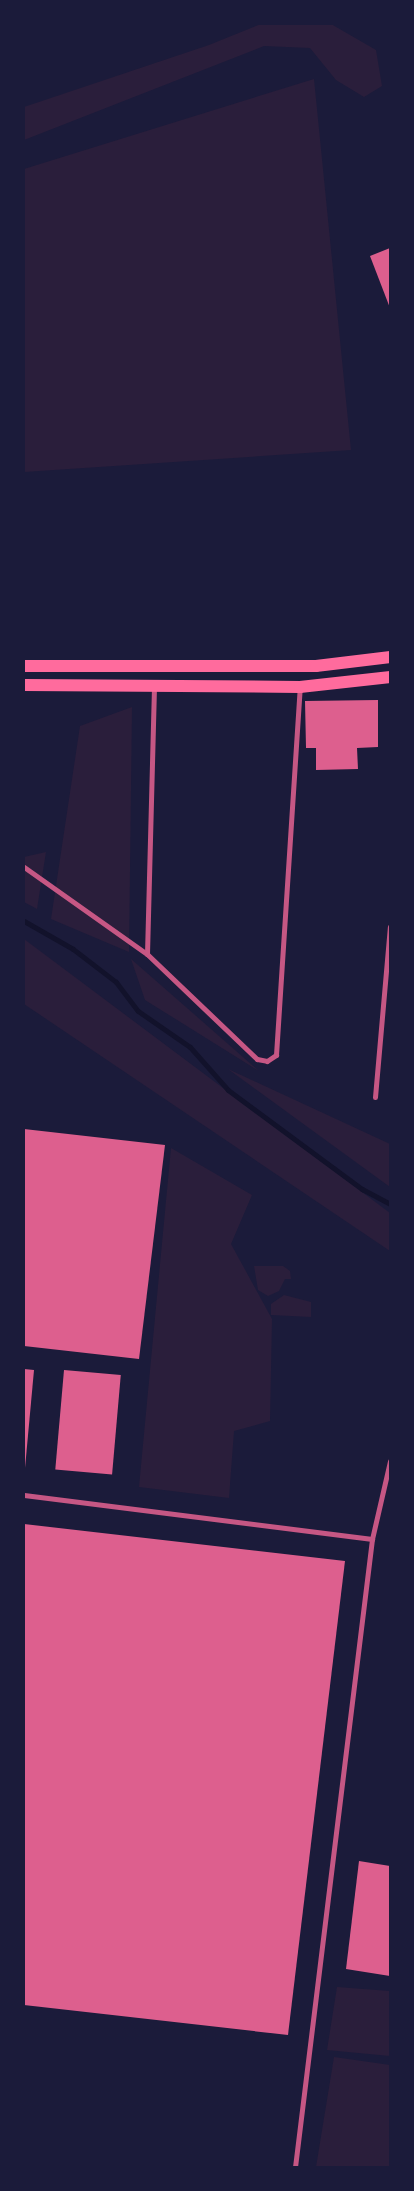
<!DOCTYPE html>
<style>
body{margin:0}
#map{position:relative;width:414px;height:2191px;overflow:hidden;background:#1b1b3a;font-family:Signika,sans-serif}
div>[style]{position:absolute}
.green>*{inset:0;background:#2a1e3b}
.stream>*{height:5px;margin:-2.5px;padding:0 2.5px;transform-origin:2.5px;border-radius:2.5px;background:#12122b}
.building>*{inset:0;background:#dd5f8e;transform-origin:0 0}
.minor>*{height:5px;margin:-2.5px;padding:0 2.5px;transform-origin:2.5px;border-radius:2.5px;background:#c65784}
.primary>*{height:12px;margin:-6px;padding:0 6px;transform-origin:6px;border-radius:6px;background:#ff6b9d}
span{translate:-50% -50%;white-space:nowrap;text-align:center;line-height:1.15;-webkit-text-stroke:5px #1b1b3a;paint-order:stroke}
.frame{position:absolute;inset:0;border:25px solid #1b1b3a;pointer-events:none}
</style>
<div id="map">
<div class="green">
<i style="clip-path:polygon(261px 24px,331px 24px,376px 50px,382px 86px,364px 97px,336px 80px,310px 48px,264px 46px,24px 140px,24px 107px,209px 45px)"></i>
<i style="clip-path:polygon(314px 79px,351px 450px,24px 472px,24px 169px)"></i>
<i style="clip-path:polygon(132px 707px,129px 952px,51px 919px,80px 726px)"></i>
<i style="clip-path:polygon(46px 852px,37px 909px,24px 902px,24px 857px)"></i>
<i style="clip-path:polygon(24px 939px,390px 1213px,390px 1251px,24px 1004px)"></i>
<i style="clip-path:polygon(131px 959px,259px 1071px,145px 1000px)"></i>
<i style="clip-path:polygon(228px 1069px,390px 1144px,390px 1187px)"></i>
<i style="clip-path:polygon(171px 1148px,252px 1195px,231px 1244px,272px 1319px,270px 1421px,234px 1431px,229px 1498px,139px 1487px)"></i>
<i style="clip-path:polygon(254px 1266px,283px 1266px,290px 1271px,291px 1279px,285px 1279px,279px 1291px,268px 1296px,258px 1290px)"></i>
<i style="clip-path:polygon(284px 1295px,311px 1302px,311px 1317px,271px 1315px,271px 1304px)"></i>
<i style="clip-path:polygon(337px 1987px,390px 1991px,390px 2056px,327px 2050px)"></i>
<i style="clip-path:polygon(334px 2057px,390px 2065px,390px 2167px,316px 2167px)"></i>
</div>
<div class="stream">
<i style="left:24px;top:921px;width:56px;rotate:29.7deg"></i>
<i style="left:73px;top:949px;width:54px;rotate:37.5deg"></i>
<i style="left:116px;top:982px;width:36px;rotate:53deg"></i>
<i style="left:138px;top:1011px;width:63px;rotate:34.7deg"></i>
<i style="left:190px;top:1047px;width:57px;rotate:48.5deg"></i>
<i style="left:228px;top:1090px;width:167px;rotate:36.5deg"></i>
<i style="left:362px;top:1189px;width:32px;rotate:28deg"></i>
</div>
<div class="building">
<i style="clip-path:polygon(390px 248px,390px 308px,370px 256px)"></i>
<i style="clip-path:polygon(378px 700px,378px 747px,357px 748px,358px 769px,316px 770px,316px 748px,306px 748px,305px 701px)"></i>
<i style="clip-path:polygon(24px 1129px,165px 1145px,139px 1359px,24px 1346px)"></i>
<i style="clip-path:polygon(24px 1369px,34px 1370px,25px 1468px,24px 1468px)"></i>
<i style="left:64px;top:1370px;width:57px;height:100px;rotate:5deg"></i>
<i style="clip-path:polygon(24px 1524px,345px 1561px,288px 2035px,24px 2005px)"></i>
<i style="clip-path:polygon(359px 1861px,390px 1866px,390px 1976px,346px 1969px)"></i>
</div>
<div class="minor">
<i style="left:24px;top:867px;width:151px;rotate:35.3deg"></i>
<i style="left:147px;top:954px;width:152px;rotate:43.7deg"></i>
<i style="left:257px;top:1059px;width:10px;rotate:11deg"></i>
<i style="left:267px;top:1061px;width:11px;rotate:-34deg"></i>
<i style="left:276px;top:1055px;width:368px;rotate:-86.3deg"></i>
<i style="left:147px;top:954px;width:267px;rotate:-88.5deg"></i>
<i style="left:375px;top:1097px;width:171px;rotate:-85deg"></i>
<i style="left:24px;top:1495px;width:351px;rotate:7.2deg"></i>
<i style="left:295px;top:2167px;width:633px;rotate:-83.01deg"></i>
<i style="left:372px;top:1539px;width:80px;rotate:-77deg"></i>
</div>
<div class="primary">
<i style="left:24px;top:666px;width:292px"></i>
<i style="left:316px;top:666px;width:75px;rotate:-6.9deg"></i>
<i style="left:24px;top:685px;width:276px;rotate:0.4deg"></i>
<i style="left:300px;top:687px;width:91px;rotate:-6.3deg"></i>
</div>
<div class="frame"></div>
</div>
